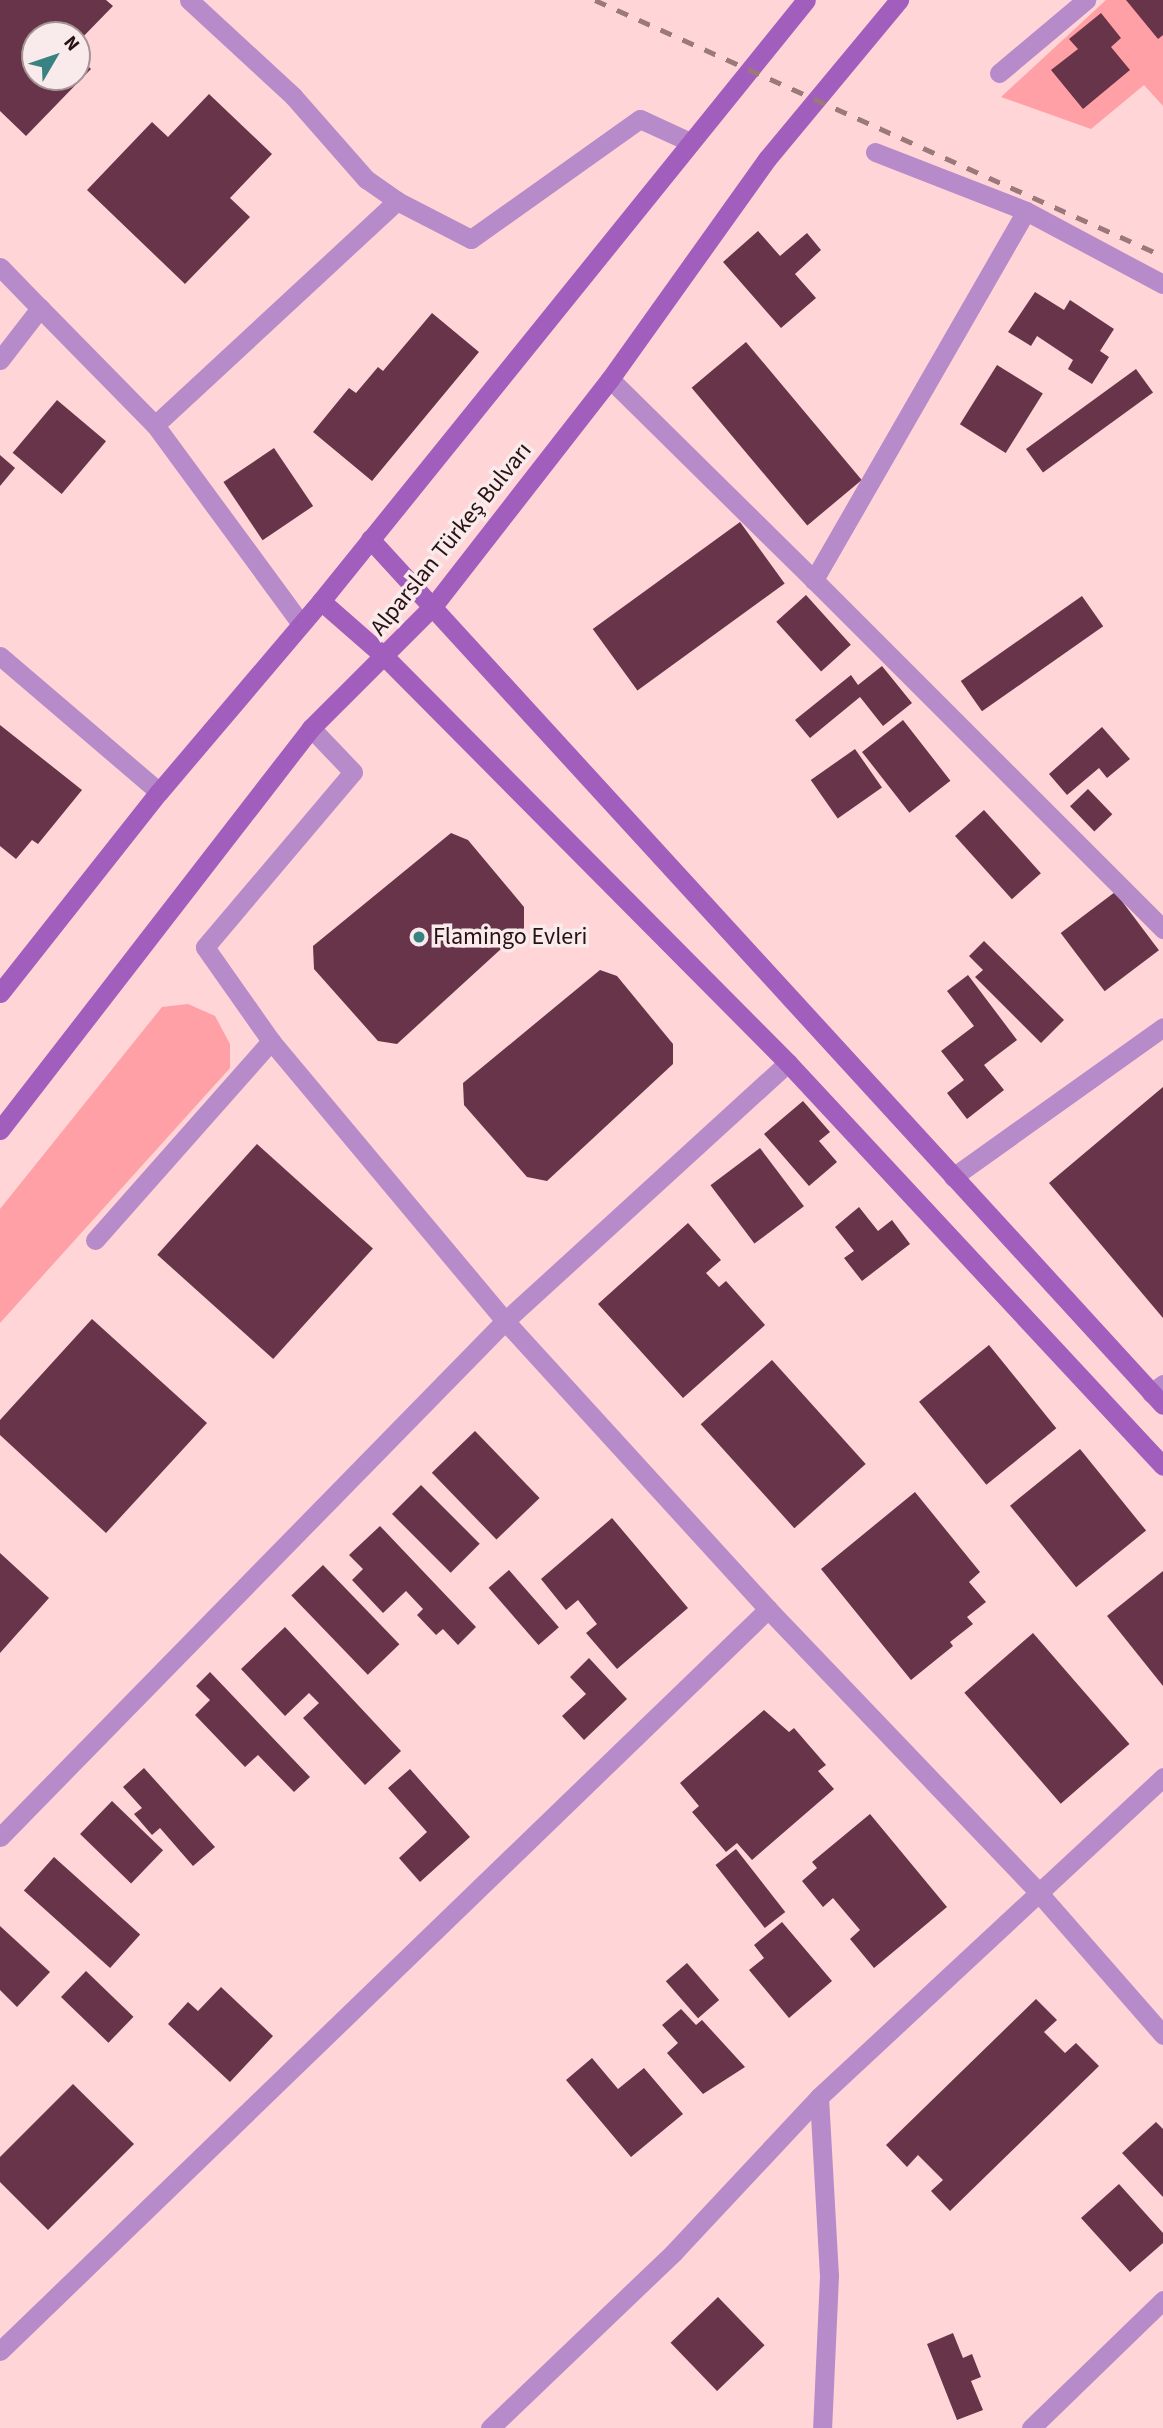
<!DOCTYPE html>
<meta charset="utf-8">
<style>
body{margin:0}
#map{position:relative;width:1163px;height:2428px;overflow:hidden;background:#ffd5d7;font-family:"Source Sans 3",sans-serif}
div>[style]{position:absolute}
.green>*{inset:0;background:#fea0a6}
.building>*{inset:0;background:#673449;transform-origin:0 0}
.minor>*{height:19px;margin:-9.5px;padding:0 9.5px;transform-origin:9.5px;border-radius:9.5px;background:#b78bca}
.secondary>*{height:19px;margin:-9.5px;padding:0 9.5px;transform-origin:9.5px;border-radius:9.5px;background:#a15ebc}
.rail>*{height:5px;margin-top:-2.5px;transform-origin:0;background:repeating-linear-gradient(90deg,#9b797b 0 12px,transparent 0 24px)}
.dots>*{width:19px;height:19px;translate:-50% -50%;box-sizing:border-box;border:4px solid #f9eaeb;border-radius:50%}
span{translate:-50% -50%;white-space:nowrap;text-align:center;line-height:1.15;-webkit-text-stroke:7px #f9eaeb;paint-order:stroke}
.street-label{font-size:24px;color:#281113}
.poi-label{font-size:24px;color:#281113}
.left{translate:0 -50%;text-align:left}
.north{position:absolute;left:21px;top:21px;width:70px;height:70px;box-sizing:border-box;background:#f9eaeb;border:2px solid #a59395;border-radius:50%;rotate:51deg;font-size:19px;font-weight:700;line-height:28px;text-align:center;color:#281113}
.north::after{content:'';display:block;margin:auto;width:24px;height:32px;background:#398282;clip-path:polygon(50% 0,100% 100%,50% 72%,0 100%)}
</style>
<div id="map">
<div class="green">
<i style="clip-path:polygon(1106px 0,1163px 0,1163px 106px,1144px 85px,1091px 129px,1001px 97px)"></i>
<i style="clip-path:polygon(188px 1004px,215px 1016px,230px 1044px,230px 1068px,0 1323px,0 1209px,162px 1007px)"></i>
</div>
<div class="building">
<i style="clip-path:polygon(0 0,106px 0,113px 6px,77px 43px,77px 35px,35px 35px,35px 77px,77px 77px,77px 55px,91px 69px,26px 136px,0 111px)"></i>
<i style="clip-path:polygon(1126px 0,1163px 0,1163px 35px,1158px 39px)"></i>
<i style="clip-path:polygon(1101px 13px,1121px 38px,1111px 47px,1130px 70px,1083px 109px,1051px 70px,1078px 49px,1069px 39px)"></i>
<i style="clip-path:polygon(209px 94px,272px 154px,230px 198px,250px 217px,185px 284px,87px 190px,152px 122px,168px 137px)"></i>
<i style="clip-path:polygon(758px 231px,780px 256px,807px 233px,821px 250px,795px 274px,816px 298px,781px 328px,723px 262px)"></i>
<i style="clip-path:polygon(1035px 292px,1064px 310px,1070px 300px,1114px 329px,1100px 351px,1109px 357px,1092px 384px,1068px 369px,1073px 360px,1037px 336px,1031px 346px,1008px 332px)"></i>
<i style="clip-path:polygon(432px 313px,479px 352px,372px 481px,313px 432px,349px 388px,356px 393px,378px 367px,383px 371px)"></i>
<i style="left:746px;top:342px;width:180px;height:71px;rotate:50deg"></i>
<i style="left:997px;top:365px;width:54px;height:70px;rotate:32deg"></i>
<i style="left:1136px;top:369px;width:29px;height:136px;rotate:54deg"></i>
<i style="left:57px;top:400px;width:64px;height:69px;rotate:40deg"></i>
<i style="left:274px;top:448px;width:70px;height:61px;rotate:56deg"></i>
<i style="clip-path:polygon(0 455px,15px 468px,0 486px)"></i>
<i style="left:740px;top:522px;width:76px;height:182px;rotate:54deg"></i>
<i style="left:806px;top:595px;width:67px;height:40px;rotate:48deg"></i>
<i style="left:1082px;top:596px;width:37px;height:148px;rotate:55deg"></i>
<i style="clip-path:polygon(882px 666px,912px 703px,883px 726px,860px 697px,810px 738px,795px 720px,851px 675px,858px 685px)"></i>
<i style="left:903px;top:720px;width:77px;height:52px;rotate:52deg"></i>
<i style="clip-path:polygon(0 725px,82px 790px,38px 844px,32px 840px,16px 859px,0 846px)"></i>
<i style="clip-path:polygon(1102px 727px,1130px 759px,1107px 778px,1099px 768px,1067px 795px,1049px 774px)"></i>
<i style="left:855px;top:749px;width:47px;height:54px;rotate:55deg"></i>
<i style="left:1088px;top:789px;width:35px;height:25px;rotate:46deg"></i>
<i style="left:984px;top:810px;width:85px;height:39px;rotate:48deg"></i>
<i style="clip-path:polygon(451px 833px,468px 840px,524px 907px,524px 928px,397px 1044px,378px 1041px,314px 969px,313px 946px)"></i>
<i style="left:1115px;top:892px;width:73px;height:68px;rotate:53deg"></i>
<i style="clip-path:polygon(984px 941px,1064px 1020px,1041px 1043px,975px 977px,983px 970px,969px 956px)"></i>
<i style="clip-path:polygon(600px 970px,617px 976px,673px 1044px,673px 1064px,547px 1181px,527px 1177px,464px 1105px,463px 1083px)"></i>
<i style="clip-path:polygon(968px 975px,1017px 1040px,984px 1065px,1004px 1090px,967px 1119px,947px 1093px,964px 1080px,941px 1051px,974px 1026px,947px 991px)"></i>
<i style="clip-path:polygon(1163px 1087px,1163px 1318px,1049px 1183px)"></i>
<i style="clip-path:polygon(803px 1101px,830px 1132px,819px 1141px,837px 1162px,809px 1186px,764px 1134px)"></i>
<i style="left:257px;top:1144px;width:156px;height:149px;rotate:42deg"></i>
<i style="left:760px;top:1148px;width:73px;height:62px;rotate:53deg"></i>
<i style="clip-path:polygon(859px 1207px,878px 1231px,892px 1220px,910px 1244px,862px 1281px,844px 1258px,854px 1251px,835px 1227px)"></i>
<i style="clip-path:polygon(688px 1223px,721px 1260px,706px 1273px,719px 1287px,726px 1281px,765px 1325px,683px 1398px,598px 1304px)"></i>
<i style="clip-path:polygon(92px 1319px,207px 1423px,106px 1533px,0 1435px,0 1420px)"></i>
<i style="left:989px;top:1345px;width:107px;height:90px;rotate:51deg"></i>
<i style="left:772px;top:1360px;width:140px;height:96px;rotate:48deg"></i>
<i style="left:475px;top:1431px;width:93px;height:60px;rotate:46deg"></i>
<i style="left:1080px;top:1449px;width:105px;height:90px;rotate:51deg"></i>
<i style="left:421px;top:1485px;width:83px;height:41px;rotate:45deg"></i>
<i style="clip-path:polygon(915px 1492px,980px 1572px,969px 1582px,986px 1602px,967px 1617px,973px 1624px,950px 1642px,953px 1646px,911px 1680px,821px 1569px)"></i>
<i style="clip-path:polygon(612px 1518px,688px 1608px,617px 1669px,586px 1633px,597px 1624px,578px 1600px,566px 1610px,541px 1579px)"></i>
<i style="clip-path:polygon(380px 1526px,476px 1627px,458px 1645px,443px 1629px,436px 1635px,417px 1615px,423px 1609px,406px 1591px,383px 1613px,352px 1580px,363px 1569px,349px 1555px)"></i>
<i style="clip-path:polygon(0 1553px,49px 1598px,0 1653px)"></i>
<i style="left:323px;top:1565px;width:110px;height:44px;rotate:46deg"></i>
<i style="left:509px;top:1570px;width:76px;height:27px;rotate:49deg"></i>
<i style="clip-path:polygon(1163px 1571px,1163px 1686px,1107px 1616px)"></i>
<i style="clip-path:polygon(285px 1627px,401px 1751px,365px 1785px,303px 1718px,319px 1703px,309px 1693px,285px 1716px,241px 1669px)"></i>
<i style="left:1033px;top:1633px;width:147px;height:91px;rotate:49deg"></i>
<i style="clip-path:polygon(589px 1658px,627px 1699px,584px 1740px,562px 1716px,586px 1694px,570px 1677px)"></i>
<i style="clip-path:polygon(210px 1672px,310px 1777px,294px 1792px,258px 1755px,245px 1767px,195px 1715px,210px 1700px,196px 1686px)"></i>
<i style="clip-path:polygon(764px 1710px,789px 1732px,794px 1728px,826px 1765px,818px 1771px,834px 1789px,752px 1860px,737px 1843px,726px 1852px,692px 1812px,699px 1806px,680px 1783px)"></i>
<i style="clip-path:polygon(144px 1768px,215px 1847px,193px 1866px,160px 1828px,152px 1835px,134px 1814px,142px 1808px,123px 1787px)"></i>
<i style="clip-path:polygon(410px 1769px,470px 1837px,420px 1882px,399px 1858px,427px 1832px,388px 1788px)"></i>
<i style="left:112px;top:1801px;width:71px;height:46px;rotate:44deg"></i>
<i style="clip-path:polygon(870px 1814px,947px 1907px,874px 1968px,850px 1939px,860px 1930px,833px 1898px,823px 1907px,802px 1881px,817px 1868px,812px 1862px)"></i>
<i style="left:736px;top:1849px;width:80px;height:26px;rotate:52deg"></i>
<i style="left:54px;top:1857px;width:116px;height:45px;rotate:42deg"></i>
<i style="clip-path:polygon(782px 1922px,832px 1981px,789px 2018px,749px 1970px,764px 1958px,754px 1945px)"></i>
<i style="clip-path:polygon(0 1926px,50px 1972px,17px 2007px,0 1990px)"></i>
<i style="left:687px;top:1963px;width:49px;height:28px;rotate:49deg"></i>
<i style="left:86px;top:1971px;width:66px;height:36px;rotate:44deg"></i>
<i style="clip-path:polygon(221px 1987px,273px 2036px,230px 2082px,168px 2024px,188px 2002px,198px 2011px)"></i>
<i style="clip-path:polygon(1036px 1999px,1057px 2020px,1044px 2032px,1065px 2053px,1076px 2043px,1099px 2066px,950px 2211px,931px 2191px,943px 2180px,918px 2155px,907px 2167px,886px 2145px)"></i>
<i style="clip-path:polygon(681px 2009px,696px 2025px,702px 2020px,745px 2067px,703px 2094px,667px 2053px,678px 2043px,662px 2025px)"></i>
<i style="clip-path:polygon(592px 2058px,618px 2089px,644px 2068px,683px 2114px,631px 2157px,566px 2080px)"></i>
<i style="clip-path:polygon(73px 2084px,134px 2144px,48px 2230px,0 2182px,0 2157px)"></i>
<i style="clip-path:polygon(1156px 2122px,1163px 2129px,1163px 2197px,1122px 2153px)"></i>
<i style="clip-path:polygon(1119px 2184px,1163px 2233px,1163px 2243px,1130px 2272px,1081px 2218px)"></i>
<i style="left:718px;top:2297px;width:67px;height:66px;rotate:46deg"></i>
<i style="clip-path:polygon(953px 2333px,963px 2358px,972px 2354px,981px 2377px,971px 2381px,983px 2410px,957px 2420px,927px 2344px)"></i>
</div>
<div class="minor">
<i style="left:189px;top:0;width:142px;rotate:42.7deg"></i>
<i style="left:293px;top:96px;width:111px;rotate:48.7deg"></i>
<i style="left:366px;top:179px;width:38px;rotate:35deg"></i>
<i style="left:999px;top:73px;width:114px;rotate:-40deg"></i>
<i style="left:875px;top:152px;width:162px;rotate:21.3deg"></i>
<i style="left:1026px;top:211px;width:426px;rotate:119.9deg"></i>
<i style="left:814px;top:580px;width:494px;rotate:45deg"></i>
<i style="left:1026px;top:211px;width:155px;rotate:28.1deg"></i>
<i style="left:0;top:267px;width:57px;rotate:45.7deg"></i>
<i style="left:0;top:360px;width:66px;rotate:-52.4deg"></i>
<i style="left:40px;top:308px;width:164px;rotate:45.5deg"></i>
<i style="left:155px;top:425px;width:330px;rotate:-42.8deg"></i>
<i style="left:397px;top:201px;width:83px;rotate:27.2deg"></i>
<i style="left:471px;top:239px;width:207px;rotate:-35.4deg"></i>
<i style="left:640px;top:119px;width:53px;rotate:24.6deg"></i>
<i style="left:610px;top:379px;width:286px;rotate:44.6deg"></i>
<i style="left:155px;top:425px;width:247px;rotate:53.7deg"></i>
<i style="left:0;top:656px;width:209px;rotate:40.5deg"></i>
<i style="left:271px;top:1041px;width:365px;rotate:50.1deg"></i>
<i style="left:505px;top:1321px;width:390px;rotate:47.6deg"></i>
<i style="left:953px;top:1177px;width:258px;rotate:-35.5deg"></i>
<i style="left:95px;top:1240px;width:266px;rotate:-48.5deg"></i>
<i style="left:271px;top:1041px;width:115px;rotate:-125.1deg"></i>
<i style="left:205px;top:947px;width:229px;rotate:-49.8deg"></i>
<i style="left:353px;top:772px;width:61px;rotate:-133.7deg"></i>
<i style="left:1151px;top:1393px;width:15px;rotate:-37deg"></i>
<i style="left:0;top:1837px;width:722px;rotate:-45.62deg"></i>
<i style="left:505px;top:1321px;width:383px;rotate:-42.4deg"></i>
<i style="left:819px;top:2097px;width:179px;rotate:86.8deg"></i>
<i style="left:829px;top:2276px;width:152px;rotate:92.6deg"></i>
<i style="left:0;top:2351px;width:1068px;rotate:-44.01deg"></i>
<i style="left:768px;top:1609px;width:391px;rotate:46.3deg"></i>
<i style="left:1038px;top:1892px;width:190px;rotate:48.8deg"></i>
<i style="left:490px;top:2428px;width:255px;rotate:-43.7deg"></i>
<i style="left:674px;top:2252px;width:212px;rotate:-46.9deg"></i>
<i style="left:819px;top:2097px;width:470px;rotate:-42.9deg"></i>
<i style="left:1031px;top:2428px;width:184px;rotate:-44.1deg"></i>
</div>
<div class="secondary">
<i style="left:370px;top:539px;width:1174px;rotate:47.52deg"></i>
<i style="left:321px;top:601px;width:86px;rotate:41.2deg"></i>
<i style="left:386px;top:658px;width:571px;rotate:45.21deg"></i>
<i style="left:788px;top:1063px;width:550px;rotate:47.06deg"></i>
<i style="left:0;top:993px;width:256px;rotate:-51.7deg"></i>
<i style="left:159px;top:792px;width:250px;rotate:-49.7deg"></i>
<i style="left:321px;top:601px;width:772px;rotate:-51.1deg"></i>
<i style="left:0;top:1130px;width:508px;rotate:-52.27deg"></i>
<i style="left:311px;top:728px;width:174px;rotate:-45deg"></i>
<i style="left:434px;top:605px;width:286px;rotate:-52.1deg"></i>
<i style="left:610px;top:379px;width:270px;rotate:-54.5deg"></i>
<i style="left:767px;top:159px;width:207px;rotate:-50.3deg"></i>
</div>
<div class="rail">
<i style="left:595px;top:0;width:623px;rotate:24.26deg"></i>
</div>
<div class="dots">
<i style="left:419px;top:937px;background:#398282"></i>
</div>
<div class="street-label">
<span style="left:451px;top:539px;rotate:-51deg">Alparslan Türkeş Bulvarı</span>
</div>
<div class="poi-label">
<span class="left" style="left:433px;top:937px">Flamingo Evleri</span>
</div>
<div class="north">N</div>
</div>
